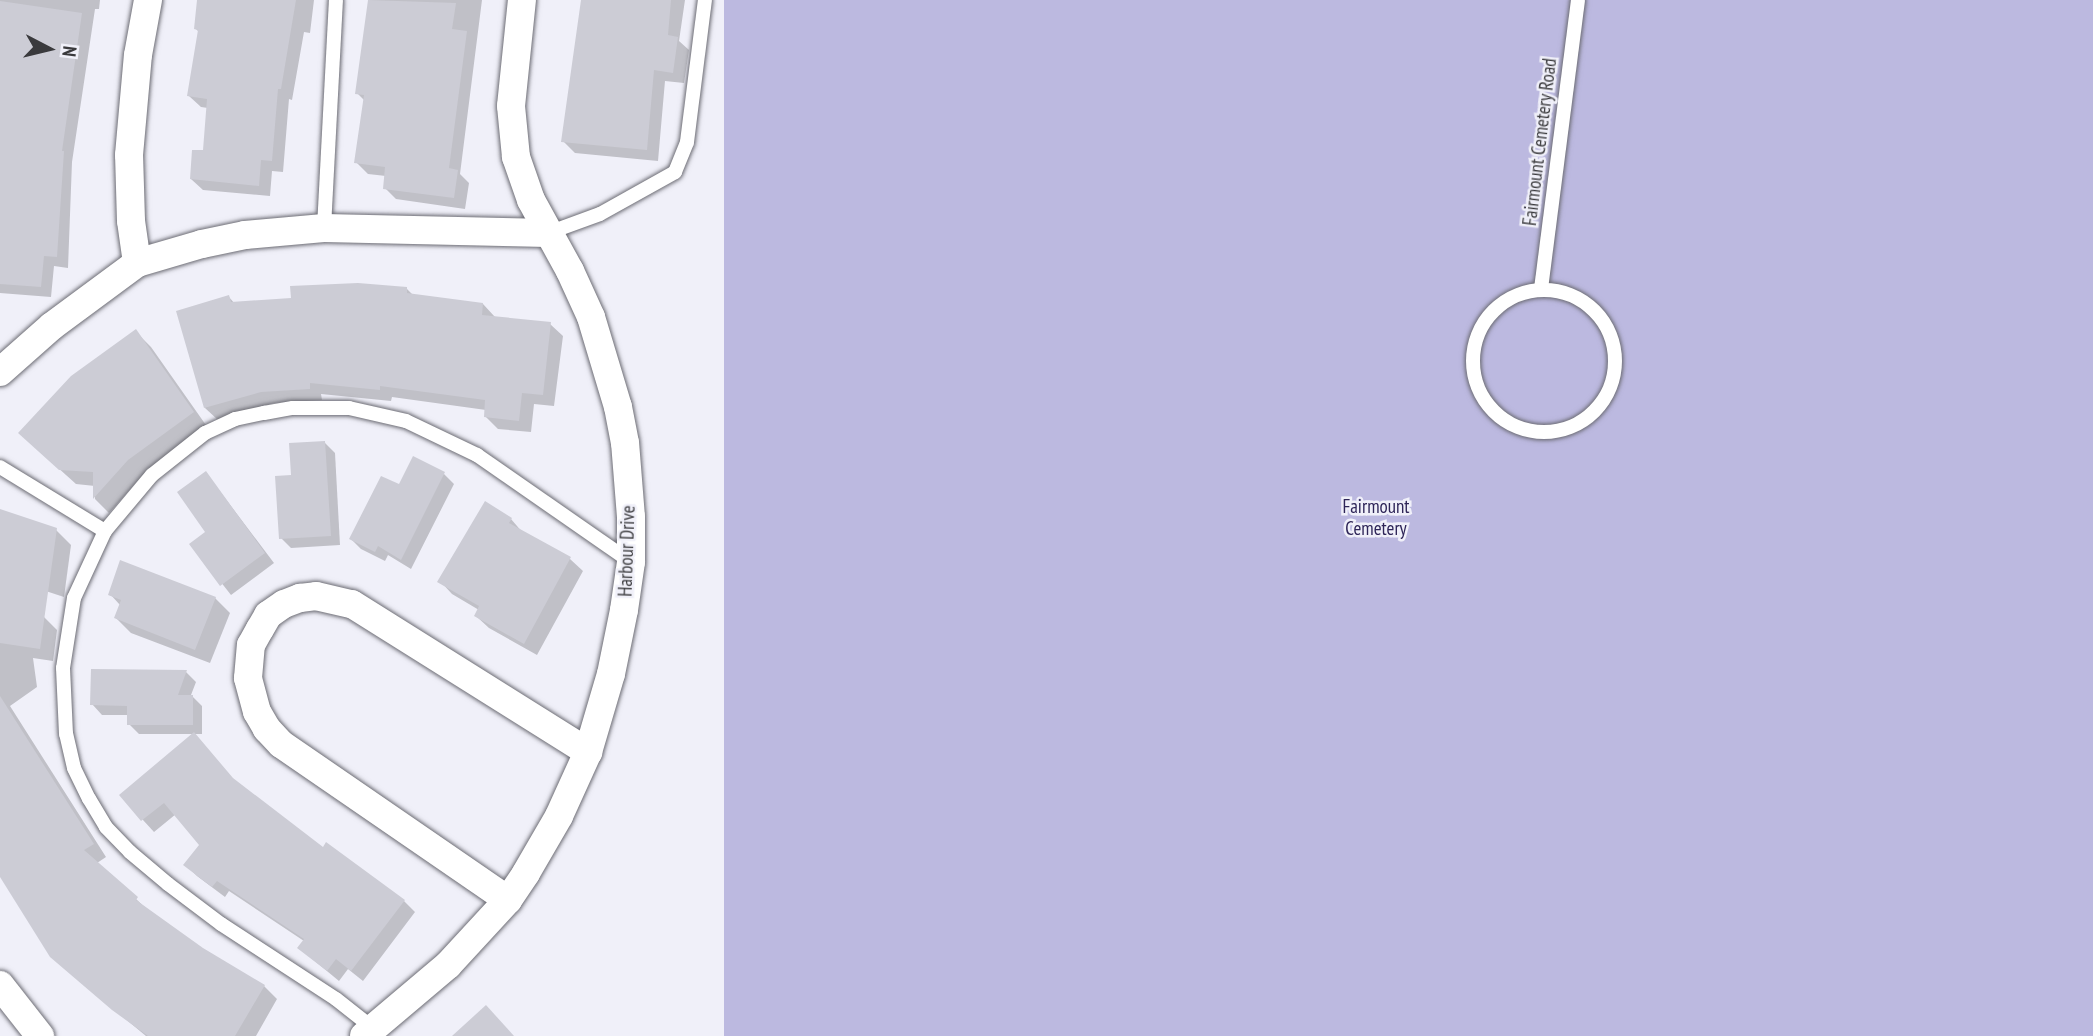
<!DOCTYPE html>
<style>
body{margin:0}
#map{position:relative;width:2093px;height:1036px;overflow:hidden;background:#f0f0f9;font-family:"PT Sans Narrow",sans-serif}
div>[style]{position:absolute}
.green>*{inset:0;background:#bcb9e0;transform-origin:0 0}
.shadow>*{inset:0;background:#0003}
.building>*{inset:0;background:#ccccd5}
.roads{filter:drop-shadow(0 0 2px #6c6c74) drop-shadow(0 0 2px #6c6c74)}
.service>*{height:14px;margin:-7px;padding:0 7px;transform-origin:7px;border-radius:7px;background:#fff}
.service>.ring{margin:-7px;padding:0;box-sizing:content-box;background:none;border:14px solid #fff;border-radius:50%}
.minor>*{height:28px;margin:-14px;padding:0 14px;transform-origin:14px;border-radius:14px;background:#fff}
span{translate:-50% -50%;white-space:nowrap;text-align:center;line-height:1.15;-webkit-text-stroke:5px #f0f0f9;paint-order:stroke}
.street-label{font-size:19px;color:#3a3a3d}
.park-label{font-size:19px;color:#2e2558}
.north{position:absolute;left:14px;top:14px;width:70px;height:70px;-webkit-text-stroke:5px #f0f0f9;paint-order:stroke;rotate:97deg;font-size:19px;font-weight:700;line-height:28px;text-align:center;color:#3a3a3d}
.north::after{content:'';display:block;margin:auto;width:24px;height:32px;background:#3a3a3d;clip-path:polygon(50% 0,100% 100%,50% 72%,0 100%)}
</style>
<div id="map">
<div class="green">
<i style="left:724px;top:0;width:1369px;height:1044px"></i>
</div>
<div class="shadow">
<i style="clip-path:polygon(0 0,100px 0,99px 9px,95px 9px,72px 162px,68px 268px,54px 266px,51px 297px,0 293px)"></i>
<i style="clip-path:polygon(199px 0,314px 0,310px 33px,304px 32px,292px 100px,289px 99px,283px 172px,272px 171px,270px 196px,203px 190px,191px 179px,204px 152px,208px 108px,201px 107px,189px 96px,199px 32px,196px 29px)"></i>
<i style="clip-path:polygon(370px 0,482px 0,460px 174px,469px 183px,465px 209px,396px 199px,385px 188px,386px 176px,368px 174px,356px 162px,365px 101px,357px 93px)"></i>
<i style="clip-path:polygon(582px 0,685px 0,679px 41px,689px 50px,684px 83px,665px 81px,658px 161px,575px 153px,563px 141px)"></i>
<i style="clip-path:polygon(407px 289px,413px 295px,483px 304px,495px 317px,550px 324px,563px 336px,554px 406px,534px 404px,531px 432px,498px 429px,485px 416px,486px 410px,392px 397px,391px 401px,321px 394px,322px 400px,274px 403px,218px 420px,205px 408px,229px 297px,235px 304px)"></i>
<i style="clip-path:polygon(136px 332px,151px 347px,208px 428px,143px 475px,109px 513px,95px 499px,95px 486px,76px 484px,36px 448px)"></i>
<i style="clip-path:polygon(325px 443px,335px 453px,340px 545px,291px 548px,281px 538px,293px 476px)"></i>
<i style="clip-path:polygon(206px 473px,274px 563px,231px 595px,191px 544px,208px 532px)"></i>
<i style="clip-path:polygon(444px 474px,454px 484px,411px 569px,388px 555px,385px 561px,361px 549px,351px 539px,400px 487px)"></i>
<i style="clip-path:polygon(486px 504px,511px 519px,523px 533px,570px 559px,583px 571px,537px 655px,489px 628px,476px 616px,479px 610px,452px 594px,440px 581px)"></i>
<i style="clip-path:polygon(0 511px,56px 530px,71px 545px,64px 597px,0 576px)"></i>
<i style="clip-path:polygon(110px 594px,215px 598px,230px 613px,210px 663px,131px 633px,116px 618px,120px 605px)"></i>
<i style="clip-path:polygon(0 610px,44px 617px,57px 630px,53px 661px,33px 658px,37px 687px,10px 706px,106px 857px,97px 863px,150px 912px,202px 950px,264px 986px,277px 999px,256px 1036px,146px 1036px,65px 969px,0 874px)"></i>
<i style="clip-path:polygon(92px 671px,186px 672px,196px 682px,191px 695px,202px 706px,202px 734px,194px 734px,237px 784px,324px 850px,404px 901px,415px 912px,363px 981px,348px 969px,339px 981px,299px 948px,304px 941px,229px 891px,225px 897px,197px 876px,186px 865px,201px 845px,176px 814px,154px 832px,143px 820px,122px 795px,194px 734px,139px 734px,129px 724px,129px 715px,102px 715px,92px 704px)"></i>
</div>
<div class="building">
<i style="clip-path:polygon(197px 0,296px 0,281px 89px,278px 89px,272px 161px,261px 160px,259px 186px,190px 179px,192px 150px,203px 150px,207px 99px,187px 96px,198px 30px,194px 29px)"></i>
<i style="clip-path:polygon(368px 0,456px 3px,452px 29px,467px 31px,449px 168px,458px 170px,454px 198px,383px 189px,385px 167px,354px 163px,364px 95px,355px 94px)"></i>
<i style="clip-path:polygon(581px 0,671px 0,668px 35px,678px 37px,673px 73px,654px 70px,647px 150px,561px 142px)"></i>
<i style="clip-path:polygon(0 1px,82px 13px,62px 151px,64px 151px,57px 257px,44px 256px,41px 287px,0 284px)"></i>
<i style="clip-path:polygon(358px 283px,407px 287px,407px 293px,483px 303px,482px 315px,551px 322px,543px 395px,522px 393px,519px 421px,484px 417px,485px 400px,380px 386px,380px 390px,310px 383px,310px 389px,261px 392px,204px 408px,176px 311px,229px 295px,231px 302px,291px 298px,290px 286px)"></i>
<i style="clip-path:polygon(136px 329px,194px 412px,128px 460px,93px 499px,93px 472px,59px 470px,18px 433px,71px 376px)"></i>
<i style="clip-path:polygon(325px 441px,331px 536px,279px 539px,275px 476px,291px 475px,289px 443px)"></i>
<i style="clip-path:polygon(413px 456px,445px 472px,401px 560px,378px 546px,375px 552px,349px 539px,381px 476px,399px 484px)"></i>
<i style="clip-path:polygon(206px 471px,265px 553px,220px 586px,189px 544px,205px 532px,177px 492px)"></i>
<i style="clip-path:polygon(485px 501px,512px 518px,509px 523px,571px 557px,524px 644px,474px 616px,479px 606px,437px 582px)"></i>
<i style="clip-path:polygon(0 509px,57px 528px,40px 649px,0 643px)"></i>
<i style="clip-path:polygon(120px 560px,216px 597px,195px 650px,114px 618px,121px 600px,108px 595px)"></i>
<i style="clip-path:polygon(91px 669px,187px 670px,178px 695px,193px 695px,193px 725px,127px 725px,127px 706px,90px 705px)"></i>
<i style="clip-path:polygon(0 696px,94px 844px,84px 850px,138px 897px,136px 900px,203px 948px,265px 985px,235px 1036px,148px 1036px,112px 1010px,50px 957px,0 877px)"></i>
<i style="clip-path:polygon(194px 732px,233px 778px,323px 847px,326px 842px,405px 900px,351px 971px,336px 959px,327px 971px,297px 948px,304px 939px,217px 881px,212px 887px,183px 865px,199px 845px,164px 803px,141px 821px,119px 795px)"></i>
<i style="clip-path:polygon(486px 1005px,514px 1036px,452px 1036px)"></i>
</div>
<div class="roads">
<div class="service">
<i style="left:324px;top:228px;width:228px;rotate:-87deg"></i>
<i style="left:548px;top:233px;width:55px;rotate:-20.1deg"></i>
<i style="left:600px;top:214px;width:86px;rotate:-29.2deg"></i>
<i style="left:675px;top:172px;width:32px;rotate:-68deg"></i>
<i style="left:687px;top:142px;width:143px;rotate:-82.8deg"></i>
<i style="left:1541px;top:289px;width:291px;rotate:-82.7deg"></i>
<i class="ring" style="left:1473px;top:290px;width:128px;height:128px"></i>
<i style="left:0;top:467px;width:123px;rotate:31.4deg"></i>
<i style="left:374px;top:1029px;width:48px;rotate:-141.7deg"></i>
<i style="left:336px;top:999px;width:137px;rotate:-146.9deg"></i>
<i style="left:221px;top:924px;width:66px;rotate:-143deg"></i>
<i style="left:168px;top:884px;width:50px;rotate:-139.9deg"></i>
<i style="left:130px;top:852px;width:35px;rotate:-134deg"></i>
<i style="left:106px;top:827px;width:33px;rotate:-121deg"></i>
<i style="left:89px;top:799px;width:34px;rotate:-116deg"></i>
<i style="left:74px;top:768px;width:35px;rotate:-103deg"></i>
<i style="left:66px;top:734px;width:66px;rotate:-92.6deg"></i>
<i style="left:63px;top:668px;width:71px;rotate:-81.1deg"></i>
<i style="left:74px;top:598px;width:74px;rotate:-65.2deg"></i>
<i style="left:105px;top:531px;width:73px;rotate:-50deg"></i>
<i style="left:152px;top:475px;width:68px;rotate:-38.4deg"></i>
<i style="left:205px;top:433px;width:33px;rotate:-25deg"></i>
<i style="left:235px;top:419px;width:30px;rotate:-12deg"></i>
<i style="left:264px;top:413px;width:29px;rotate:-10deg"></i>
<i style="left:293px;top:408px;width:56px"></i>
<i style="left:349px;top:408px;width:58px;rotate:12.8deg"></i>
<i style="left:406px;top:421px;width:79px;rotate:25.6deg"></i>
<i style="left:477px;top:455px;width:188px;rotate:34.8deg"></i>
</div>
<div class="minor">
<i style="left:137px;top:263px;width:42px;rotate:-98.1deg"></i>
<i style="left:131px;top:221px;width:66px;rotate:-91.7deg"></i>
<i style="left:129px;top:155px;width:100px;rotate:-84.9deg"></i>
<i style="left:138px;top:55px;width:56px;rotate:-79.7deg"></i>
<i style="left:0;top:372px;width:69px;rotate:-41.5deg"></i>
<i style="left:52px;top:326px;width:106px;rotate:-36.5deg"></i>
<i style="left:137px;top:263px;width:68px;rotate:-16.3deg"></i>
<i style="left:202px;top:244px;width:44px;rotate:-11.8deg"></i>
<i style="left:245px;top:235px;width:79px;rotate:-5.1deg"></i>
<i style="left:324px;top:228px;width:224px;rotate:1.3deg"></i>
<i style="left:508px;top:900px;width:275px;rotate:-145.5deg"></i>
<i style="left:281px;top:744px;width:21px;rotate:-133deg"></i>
<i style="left:267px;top:729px;width:20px;rotate:-120deg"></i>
<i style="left:257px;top:712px;width:35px;rotate:-105deg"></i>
<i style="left:248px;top:678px;width:33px;rotate:-85deg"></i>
<i style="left:251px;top:645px;width:18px;rotate:-61deg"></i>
<i style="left:260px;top:629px;width:16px;rotate:-60deg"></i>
<i style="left:268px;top:615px;width:19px;rotate:-35deg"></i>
<i style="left:284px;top:604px;width:17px;rotate:-21deg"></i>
<i style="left:300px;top:598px;width:16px;rotate:-7deg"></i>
<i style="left:316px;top:596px;width:37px;rotate:13deg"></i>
<i style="left:352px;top:604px;width:279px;rotate:32.1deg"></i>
<i style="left:0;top:985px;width:65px;rotate:51.9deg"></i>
<i style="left:364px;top:1036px;width:110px;rotate:-40.2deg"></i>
<i style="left:448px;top:965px;width:88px;rotate:-47.3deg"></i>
<i style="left:508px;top:900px;width:32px;rotate:-56deg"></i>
<i style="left:526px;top:873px;width:66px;rotate:-59.9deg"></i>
<i style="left:559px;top:816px;width:70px;rotate:-65.6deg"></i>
<i style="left:588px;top:752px;width:81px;rotate:-73.6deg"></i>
<i style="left:611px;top:674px;width:65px;rotate:-78.5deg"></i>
<i style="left:624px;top:610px;width:49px;rotate:-81.7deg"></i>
<i style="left:631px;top:562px;width:45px;rotate:-90deg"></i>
<i style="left:631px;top:517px;width:74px;rotate:-94.6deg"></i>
<i style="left:625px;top:443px;width:37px;rotate:-101deg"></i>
<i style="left:618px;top:407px;width:94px;rotate:-106.7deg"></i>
<i style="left:591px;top:317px;width:51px;rotate:-114.5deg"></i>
<i style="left:570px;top:271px;width:81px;rotate:-118.8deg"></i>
<i style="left:531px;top:200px;width:46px;rotate:-109.2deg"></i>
<i style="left:516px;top:157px;width:51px;rotate:-95.6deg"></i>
<i style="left:511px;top:106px;width:107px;rotate:-84.1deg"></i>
</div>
</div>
<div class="street-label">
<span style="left:1540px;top:142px;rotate:-83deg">Fairmount Cemetery Road</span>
<span style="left:627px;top:551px;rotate:-88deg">Harbour Drive</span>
</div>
<div class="park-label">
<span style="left:1376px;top:518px">Fairmount<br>Cemetery</span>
</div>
<div class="north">N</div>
</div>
